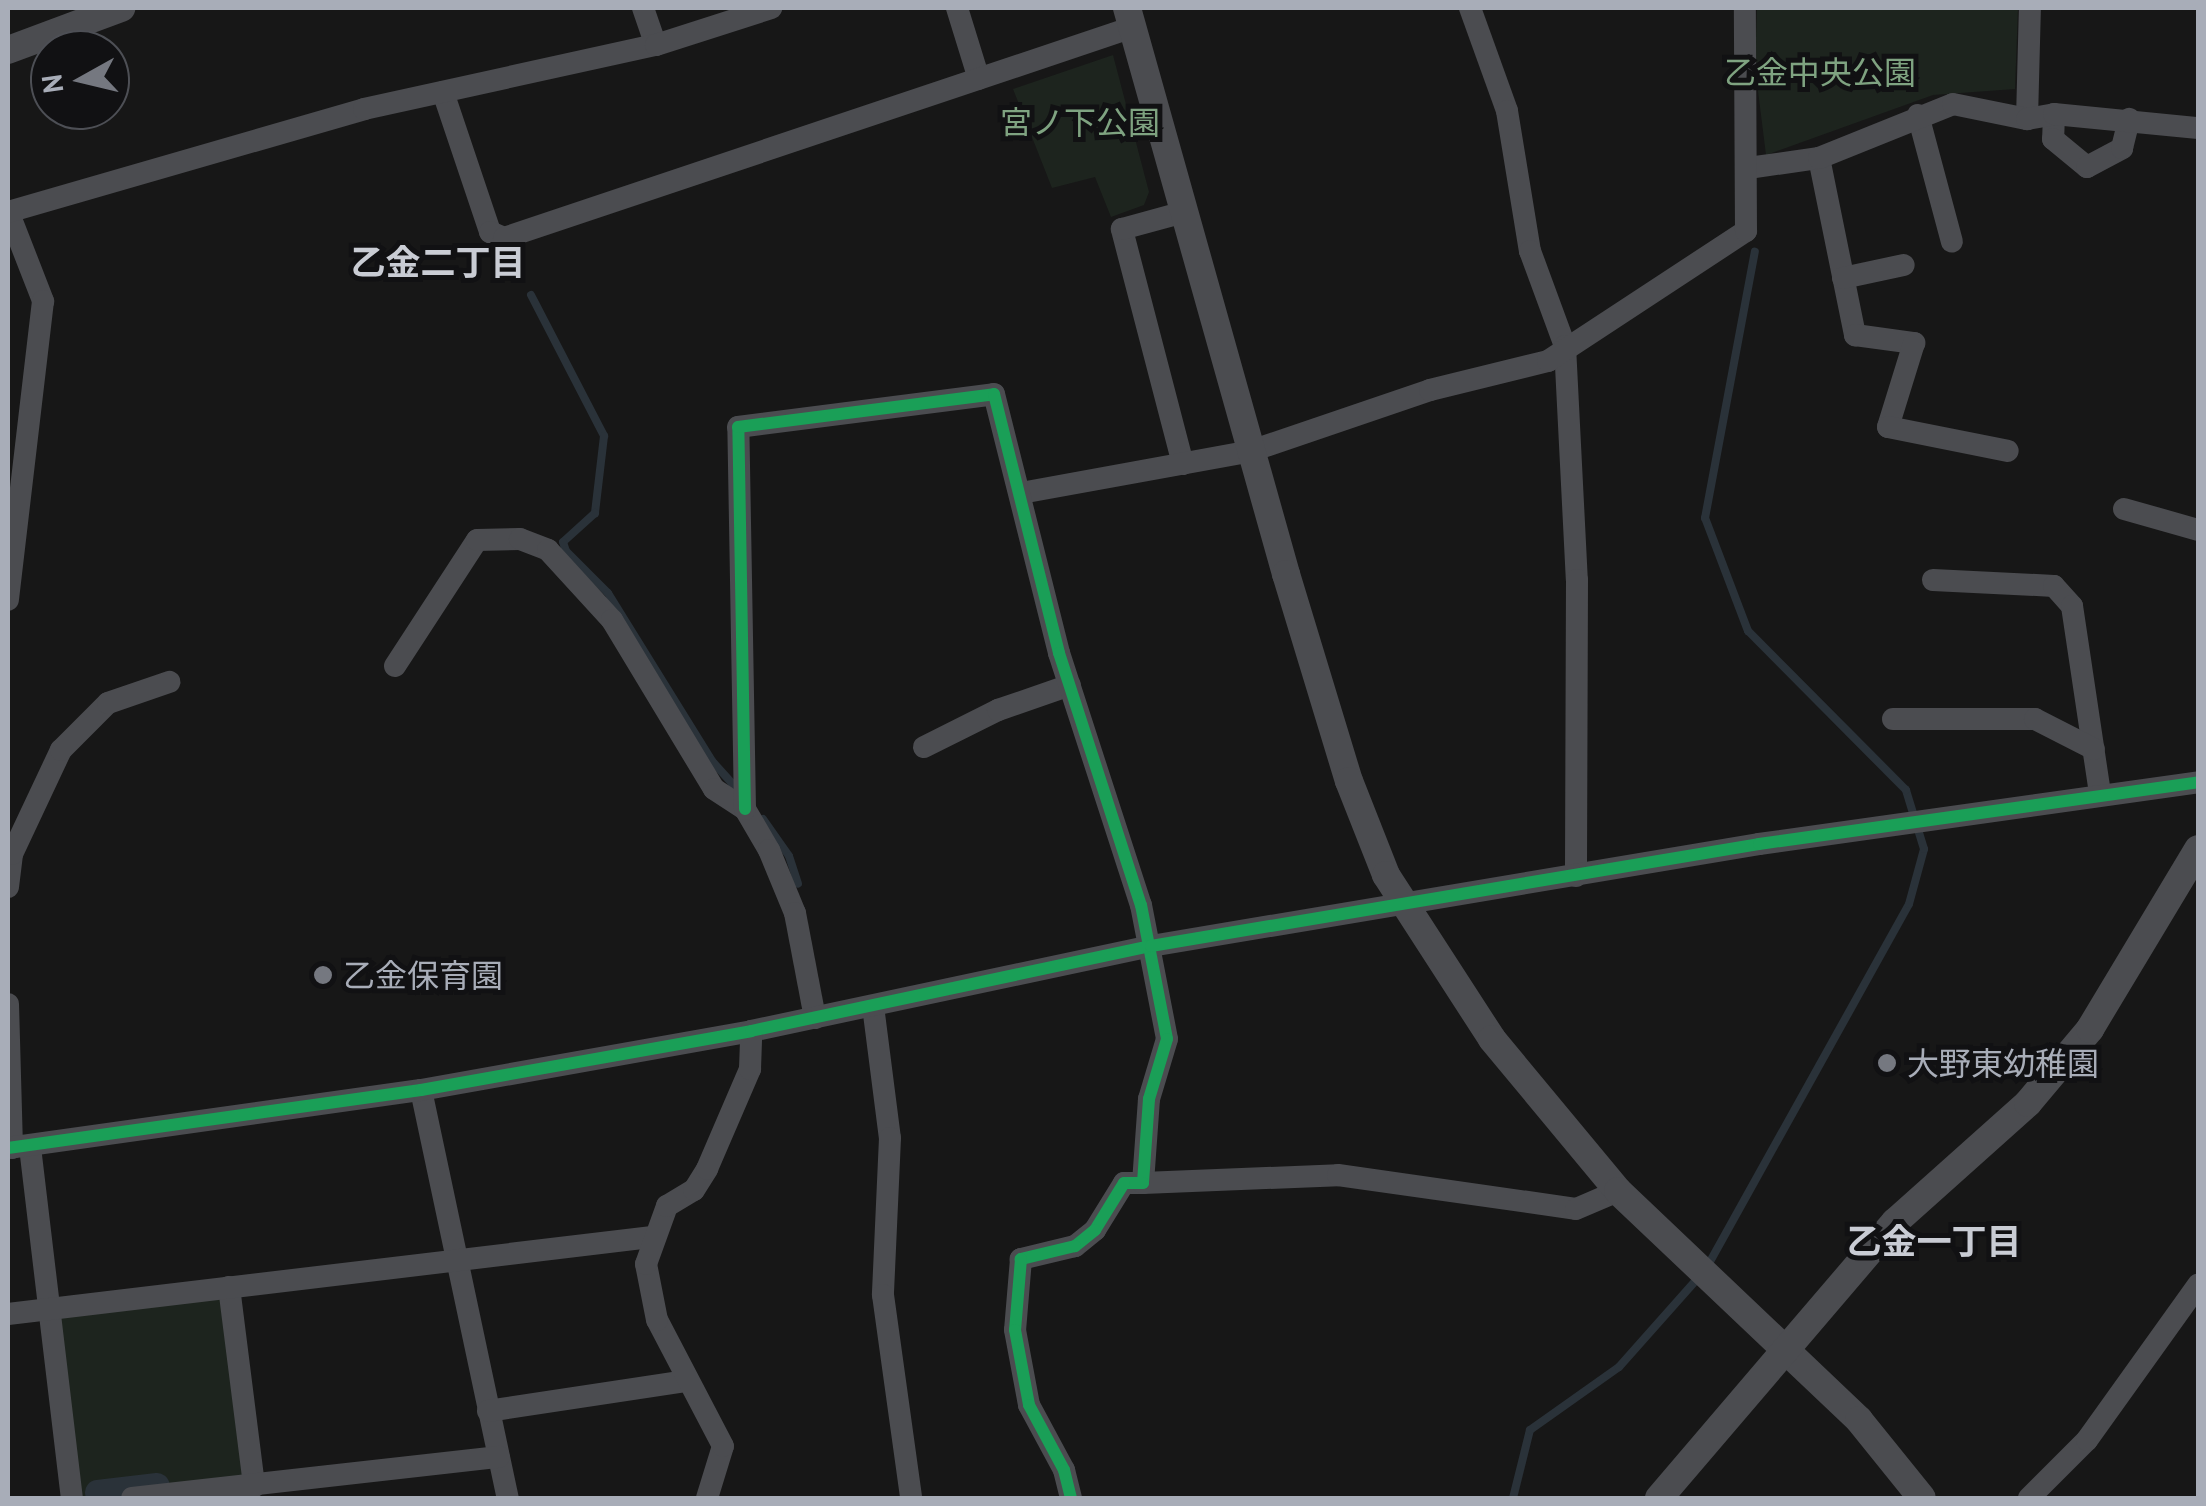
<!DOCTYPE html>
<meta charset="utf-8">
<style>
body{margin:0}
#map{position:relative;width:2206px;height:1506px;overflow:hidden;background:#171717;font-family:"PT Sans","Noto Sans JP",sans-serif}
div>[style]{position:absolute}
.green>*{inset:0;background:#1d241e;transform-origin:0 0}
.stream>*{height:8px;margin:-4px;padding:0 4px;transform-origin:4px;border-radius:4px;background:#2a3239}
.canal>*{height:25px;margin:-12.5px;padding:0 12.5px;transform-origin:12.5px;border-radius:12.5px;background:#2a3239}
.minor>*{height:22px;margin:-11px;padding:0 11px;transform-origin:11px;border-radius:11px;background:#4b4c50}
.tertiary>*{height:28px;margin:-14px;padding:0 14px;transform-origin:14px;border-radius:14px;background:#4b4c50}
.cycleway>*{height:12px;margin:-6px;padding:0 6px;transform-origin:6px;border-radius:6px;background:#1a9f57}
.dots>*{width:28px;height:28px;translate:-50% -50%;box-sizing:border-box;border:5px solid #111113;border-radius:50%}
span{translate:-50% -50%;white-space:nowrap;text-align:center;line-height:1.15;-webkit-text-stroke:10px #111113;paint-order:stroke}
.park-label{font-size:32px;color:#7fa381}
.poi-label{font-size:32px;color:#a8adb8}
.left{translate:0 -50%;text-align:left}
.neighbourhood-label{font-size:35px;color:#c9ccd4;font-weight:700}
.frame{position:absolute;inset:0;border:10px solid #a8adb8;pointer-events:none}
.north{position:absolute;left:30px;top:30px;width:100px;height:100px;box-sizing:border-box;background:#111113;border:2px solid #4d4f55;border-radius:50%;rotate:262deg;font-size:28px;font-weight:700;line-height:40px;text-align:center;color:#a8adb8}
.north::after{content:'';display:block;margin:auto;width:35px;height:45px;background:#757880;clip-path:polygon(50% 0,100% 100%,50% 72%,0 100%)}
</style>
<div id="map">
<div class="green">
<i style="clip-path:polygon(1757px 8px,2018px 8px,2015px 89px,1933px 95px,1766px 155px,1755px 67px)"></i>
<i style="clip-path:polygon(1113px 55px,1149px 192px,1144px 205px,1111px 217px,1095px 177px,1052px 188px,1013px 89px)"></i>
<i style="left:229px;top:1287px;width:201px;height:181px;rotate:83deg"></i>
</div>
<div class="stream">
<i style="left:531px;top:295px;width:159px;rotate:62.6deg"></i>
<i style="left:604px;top:436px;width:78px;rotate:96.7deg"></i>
<i style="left:595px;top:513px;width:43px;rotate:137.8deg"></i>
<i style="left:563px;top:542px;width:9px;rotate:72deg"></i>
<i style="left:566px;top:551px;width:59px;rotate:45deg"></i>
<i style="left:608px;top:593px;width:198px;rotate:58.2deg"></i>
<i style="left:712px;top:761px;width:39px;rotate:48deg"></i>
<i style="left:763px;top:819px;width:45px;rotate:54.9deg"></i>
<i style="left:789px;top:856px;width:29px;rotate:72deg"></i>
<i style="left:1707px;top:1267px;width:415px;rotate:-60.9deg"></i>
<i style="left:1909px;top:904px;width:57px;rotate:-74.7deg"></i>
<i style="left:1924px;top:849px;width:62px;rotate:-107deg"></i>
<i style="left:1906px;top:790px;width:224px;rotate:-134.8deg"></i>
<i style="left:1748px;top:631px;width:121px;rotate:-110.8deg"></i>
<i style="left:1705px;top:518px;width:271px;rotate:-79.4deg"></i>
<i style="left:1513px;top:1498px;width:70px;rotate:-76deg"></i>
<i style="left:1530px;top:1430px;width:109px;rotate:-35.3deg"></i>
<i style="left:1619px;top:1367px;width:119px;rotate:-48.4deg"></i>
</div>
<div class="canal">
<i style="left:97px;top:1492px;width:60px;rotate:-6.7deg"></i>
</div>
<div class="minor">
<i style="left:643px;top:8px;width:39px;rotate:71deg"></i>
<i style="left:957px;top:8px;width:74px;rotate:72.8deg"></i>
<i style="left:1470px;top:8px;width:109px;rotate:70.2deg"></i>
<i style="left:1507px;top:111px;width:142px;rotate:80.7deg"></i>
<i style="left:1530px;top:251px;width:101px;rotate:69.8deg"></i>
<i style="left:1565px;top:346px;width:234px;rotate:87.1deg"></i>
<i style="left:1577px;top:580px;width:296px;rotate:90.2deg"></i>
<i style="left:443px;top:92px;width:148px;rotate:71.4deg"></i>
<i style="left:490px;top:232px;width:15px;rotate:23deg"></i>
<i style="left:504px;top:238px;width:663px;rotate:-18.54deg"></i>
<i style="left:2054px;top:114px;width:25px;rotate:92deg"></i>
<i style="left:2053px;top:139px;width:44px;rotate:39.5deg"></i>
<i style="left:2087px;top:167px;width:40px;rotate:-28deg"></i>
<i style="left:2122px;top:148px;width:30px;rotate:-76deg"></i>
<i style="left:1918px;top:115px;width:131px;rotate:75deg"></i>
<i style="left:2027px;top:119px;width:111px;rotate:-88.5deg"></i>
<i style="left:1819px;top:158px;width:181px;rotate:78.5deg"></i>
<i style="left:1855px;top:335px;width:60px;rotate:7.7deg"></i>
<i style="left:1914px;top:343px;width:88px;rotate:107.2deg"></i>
<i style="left:1888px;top:427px;width:122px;rotate:11.3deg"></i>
<i style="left:1748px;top:168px;width:72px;rotate:-8deg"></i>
<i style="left:1819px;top:158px;width:144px;rotate:-21.9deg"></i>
<i style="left:1953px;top:104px;width:76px;rotate:11.5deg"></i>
<i style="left:2027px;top:119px;width:27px;rotate:-10deg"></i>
<i style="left:2054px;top:114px;width:145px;rotate:5.6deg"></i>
<i style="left:8px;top:211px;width:97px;rotate:68.7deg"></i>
<i style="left:43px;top:301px;width:301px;rotate:96.7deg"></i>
<i style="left:8px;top:212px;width:371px;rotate:-16.1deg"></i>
<i style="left:364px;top:109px;width:299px;rotate:-12.4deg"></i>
<i style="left:656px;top:45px;width:121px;rotate:-17.8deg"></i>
<i style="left:1843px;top:278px;width:62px;rotate:-12deg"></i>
<i style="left:1183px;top:464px;width:243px;rotate:-104.6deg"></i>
<i style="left:1122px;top:229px;width:64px;rotate:-15.3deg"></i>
<i style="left:1021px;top:493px;width:234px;rotate:-10.3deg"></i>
<i style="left:1251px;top:451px;width:189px;rotate:-18.8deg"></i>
<i style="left:1430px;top:390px;width:122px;rotate:-13.8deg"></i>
<i style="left:1548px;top:361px;width:237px;rotate:-33.3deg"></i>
<i style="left:1746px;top:231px;width:223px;rotate:-90.3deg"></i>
<i style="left:2124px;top:509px;width:77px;rotate:15.8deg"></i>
<i style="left:1933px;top:580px;width:121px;rotate:2.8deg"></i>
<i style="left:2054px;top:586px;width:27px;rotate:48deg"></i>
<i style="left:2072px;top:606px;width:190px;rotate:81.5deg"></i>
<i style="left:395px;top:666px;width:150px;rotate:-56.9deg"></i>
<i style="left:477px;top:540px;width:43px;rotate:-1.3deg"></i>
<i style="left:520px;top:539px;width:30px;rotate:21deg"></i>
<i style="left:548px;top:550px;width:95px;rotate:47.6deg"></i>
<i style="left:612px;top:620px;width:197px;rotate:58.9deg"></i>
<i style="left:714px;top:789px;width:37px;rotate:33deg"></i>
<i style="left:745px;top:809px;width:48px;rotate:59.7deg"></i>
<i style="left:769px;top:850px;width:68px;rotate:67.6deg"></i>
<i style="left:795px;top:913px;width:107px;rotate:79.2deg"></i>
<i style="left:1893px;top:719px;width:142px"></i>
<i style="left:2035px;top:719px;width:66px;rotate:27deg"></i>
<i style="left:924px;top:747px;width:83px;rotate:-26.6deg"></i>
<i style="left:998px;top:710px;width:76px;rotate:-19.1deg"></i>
<i style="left:745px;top:809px;width:382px;rotate:-91deg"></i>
<i style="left:738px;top:427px;width:258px;rotate:-7.3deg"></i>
<i style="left:994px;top:394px;width:267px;rotate:75.9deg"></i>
<i style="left:1059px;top:653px;width:265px;rotate:72deg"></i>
<i style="left:1141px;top:905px;width:136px;rotate:79deg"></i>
<i style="left:1167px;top:1039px;width:63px;rotate:106.7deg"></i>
<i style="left:1149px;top:1099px;width:84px;rotate:94.1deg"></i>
<i style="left:1143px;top:1183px;width:19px;rotate:180deg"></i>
<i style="left:1124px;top:1183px;width:55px;rotate:121.7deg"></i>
<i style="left:1095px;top:1230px;width:26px;rotate:141deg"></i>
<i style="left:1075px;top:1246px;width:56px;rotate:166.5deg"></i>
<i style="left:1021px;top:1259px;width:71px;rotate:94.8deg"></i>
<i style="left:1015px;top:1330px;width:76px;rotate:79.4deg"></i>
<i style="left:1029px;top:1405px;width:74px;rotate:61.7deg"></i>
<i style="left:1064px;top:1470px;width:29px;rotate:76deg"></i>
<i style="left:8px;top:887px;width:33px;rotate:-83deg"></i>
<i style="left:12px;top:854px;width:115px;rotate:-64.8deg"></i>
<i style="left:61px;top:750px;width:66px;rotate:-45deg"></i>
<i style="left:108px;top:703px;width:65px;rotate:-19deg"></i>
<i style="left:8px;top:1004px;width:144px;rotate:88.4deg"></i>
<i style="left:873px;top:1006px;width:133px;rotate:82.7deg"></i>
<i style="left:890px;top:1138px;width:157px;rotate:92.6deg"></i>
<i style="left:883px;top:1295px;width:205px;rotate:82.1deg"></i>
<i style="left:421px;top:1090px;width:417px;rotate:78deg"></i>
<i style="left:30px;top:1147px;width:354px;rotate:83.2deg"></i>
<i style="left:8px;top:1148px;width:417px;rotate:-8deg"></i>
<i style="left:421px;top:1090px;width:335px;rotate:-10.1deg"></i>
<i style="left:751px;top:1031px;width:409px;rotate:-12deg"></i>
<i style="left:1151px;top:946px;width:616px;rotate:-9.52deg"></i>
<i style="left:1759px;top:844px;width:443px;rotate:-8deg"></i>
<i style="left:1143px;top:1183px;width:195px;rotate:-2.3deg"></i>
<i style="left:1338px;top:1175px;width:240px;rotate:8.1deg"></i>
<i style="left:1576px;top:1209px;width:46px;rotate:-23.2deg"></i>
<i style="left:229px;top:1287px;width:201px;rotate:82.8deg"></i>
<i style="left:8px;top:1314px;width:649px;rotate:-6.82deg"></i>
<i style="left:488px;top:1411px;width:201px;rotate:-8.6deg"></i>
<i style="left:132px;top:1498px;width:369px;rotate:-6.4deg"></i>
<i style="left:707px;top:1498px;width:54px;rotate:-72.9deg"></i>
<i style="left:723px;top:1446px;width:142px;rotate:-117.6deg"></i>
<i style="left:657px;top:1320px;width:57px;rotate:-101.1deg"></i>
<i style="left:646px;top:1264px;width:62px;rotate:-70.1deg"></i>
<i style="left:667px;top:1206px;width:31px;rotate:-31deg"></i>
<i style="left:694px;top:1190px;width:25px;rotate:-58deg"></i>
<i style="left:707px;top:1169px;width:109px;rotate:-66.7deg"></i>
<i style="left:750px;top:1069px;width:38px;rotate:-88deg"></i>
<i style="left:2029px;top:1498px;width:82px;rotate:-45deg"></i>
<i style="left:2087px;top:1440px;width:191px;rotate:-54.4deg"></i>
</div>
<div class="tertiary">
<i style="left:1127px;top:8px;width:588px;rotate:74.31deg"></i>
<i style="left:1286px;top:574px;width:216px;rotate:73.1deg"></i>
<i style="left:1349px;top:781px;width:101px;rotate:68.5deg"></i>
<i style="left:1386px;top:875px;width:195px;rotate:57.1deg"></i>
<i style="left:1492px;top:1039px;width:197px;rotate:50.3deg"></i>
<i style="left:1618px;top:1191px;width:332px;rotate:43.5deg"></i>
<i style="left:1859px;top:1420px;width:100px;rotate:51.1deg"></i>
<i style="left:8px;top:50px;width:121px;rotate:-20.4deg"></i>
<i style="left:1659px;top:1498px;width:363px;rotate:-49.5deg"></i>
<i style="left:1895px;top:1222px;width:178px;rotate:-41.8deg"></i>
<i style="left:2028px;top:1103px;width:97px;rotate:-50deg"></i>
<i style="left:2090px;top:1029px;width:210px;rotate:-59deg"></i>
</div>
<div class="cycleway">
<i style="left:745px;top:809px;width:382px;rotate:-91deg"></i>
<i style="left:738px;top:427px;width:258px;rotate:-7.3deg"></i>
<i style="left:994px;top:394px;width:267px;rotate:75.9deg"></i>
<i style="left:1059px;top:653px;width:265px;rotate:72deg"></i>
<i style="left:1141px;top:905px;width:136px;rotate:79deg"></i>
<i style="left:1167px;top:1039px;width:63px;rotate:106.7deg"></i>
<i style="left:1149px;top:1099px;width:84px;rotate:94.1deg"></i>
<i style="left:1143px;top:1183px;width:19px;rotate:180deg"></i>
<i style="left:1124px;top:1183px;width:55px;rotate:121.7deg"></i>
<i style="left:1095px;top:1230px;width:26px;rotate:141deg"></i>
<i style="left:1075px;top:1246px;width:56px;rotate:166.5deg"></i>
<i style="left:1021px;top:1259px;width:71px;rotate:94.8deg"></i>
<i style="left:1015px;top:1330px;width:76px;rotate:79.4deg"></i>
<i style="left:1029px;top:1405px;width:74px;rotate:61.7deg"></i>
<i style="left:1064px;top:1470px;width:29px;rotate:76deg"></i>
<i style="left:8px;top:1148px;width:417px;rotate:-8deg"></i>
<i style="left:421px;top:1090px;width:335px;rotate:-10.1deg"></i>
<i style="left:751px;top:1031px;width:409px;rotate:-12deg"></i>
<i style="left:1151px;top:946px;width:616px;rotate:-9.52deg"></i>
<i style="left:1759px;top:844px;width:443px;rotate:-8deg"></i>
</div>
<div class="dots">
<i style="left:323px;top:975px;background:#757880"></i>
<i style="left:1887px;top:1063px;background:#757880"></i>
</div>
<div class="park-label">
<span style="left:1820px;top:72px">乙金中央公園</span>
<span style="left:1080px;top:122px">宮ノ下公園</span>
</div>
<div class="poi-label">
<span class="left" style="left:343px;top:975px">乙金保育園</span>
<span class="left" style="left:1907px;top:1063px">大野東幼稚園</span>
</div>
<div class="neighbourhood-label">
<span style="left:438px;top:262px">乙金二丁目</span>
<span style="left:1934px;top:1241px">乙金一丁目</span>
</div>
<div class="frame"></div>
<div class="north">N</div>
</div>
